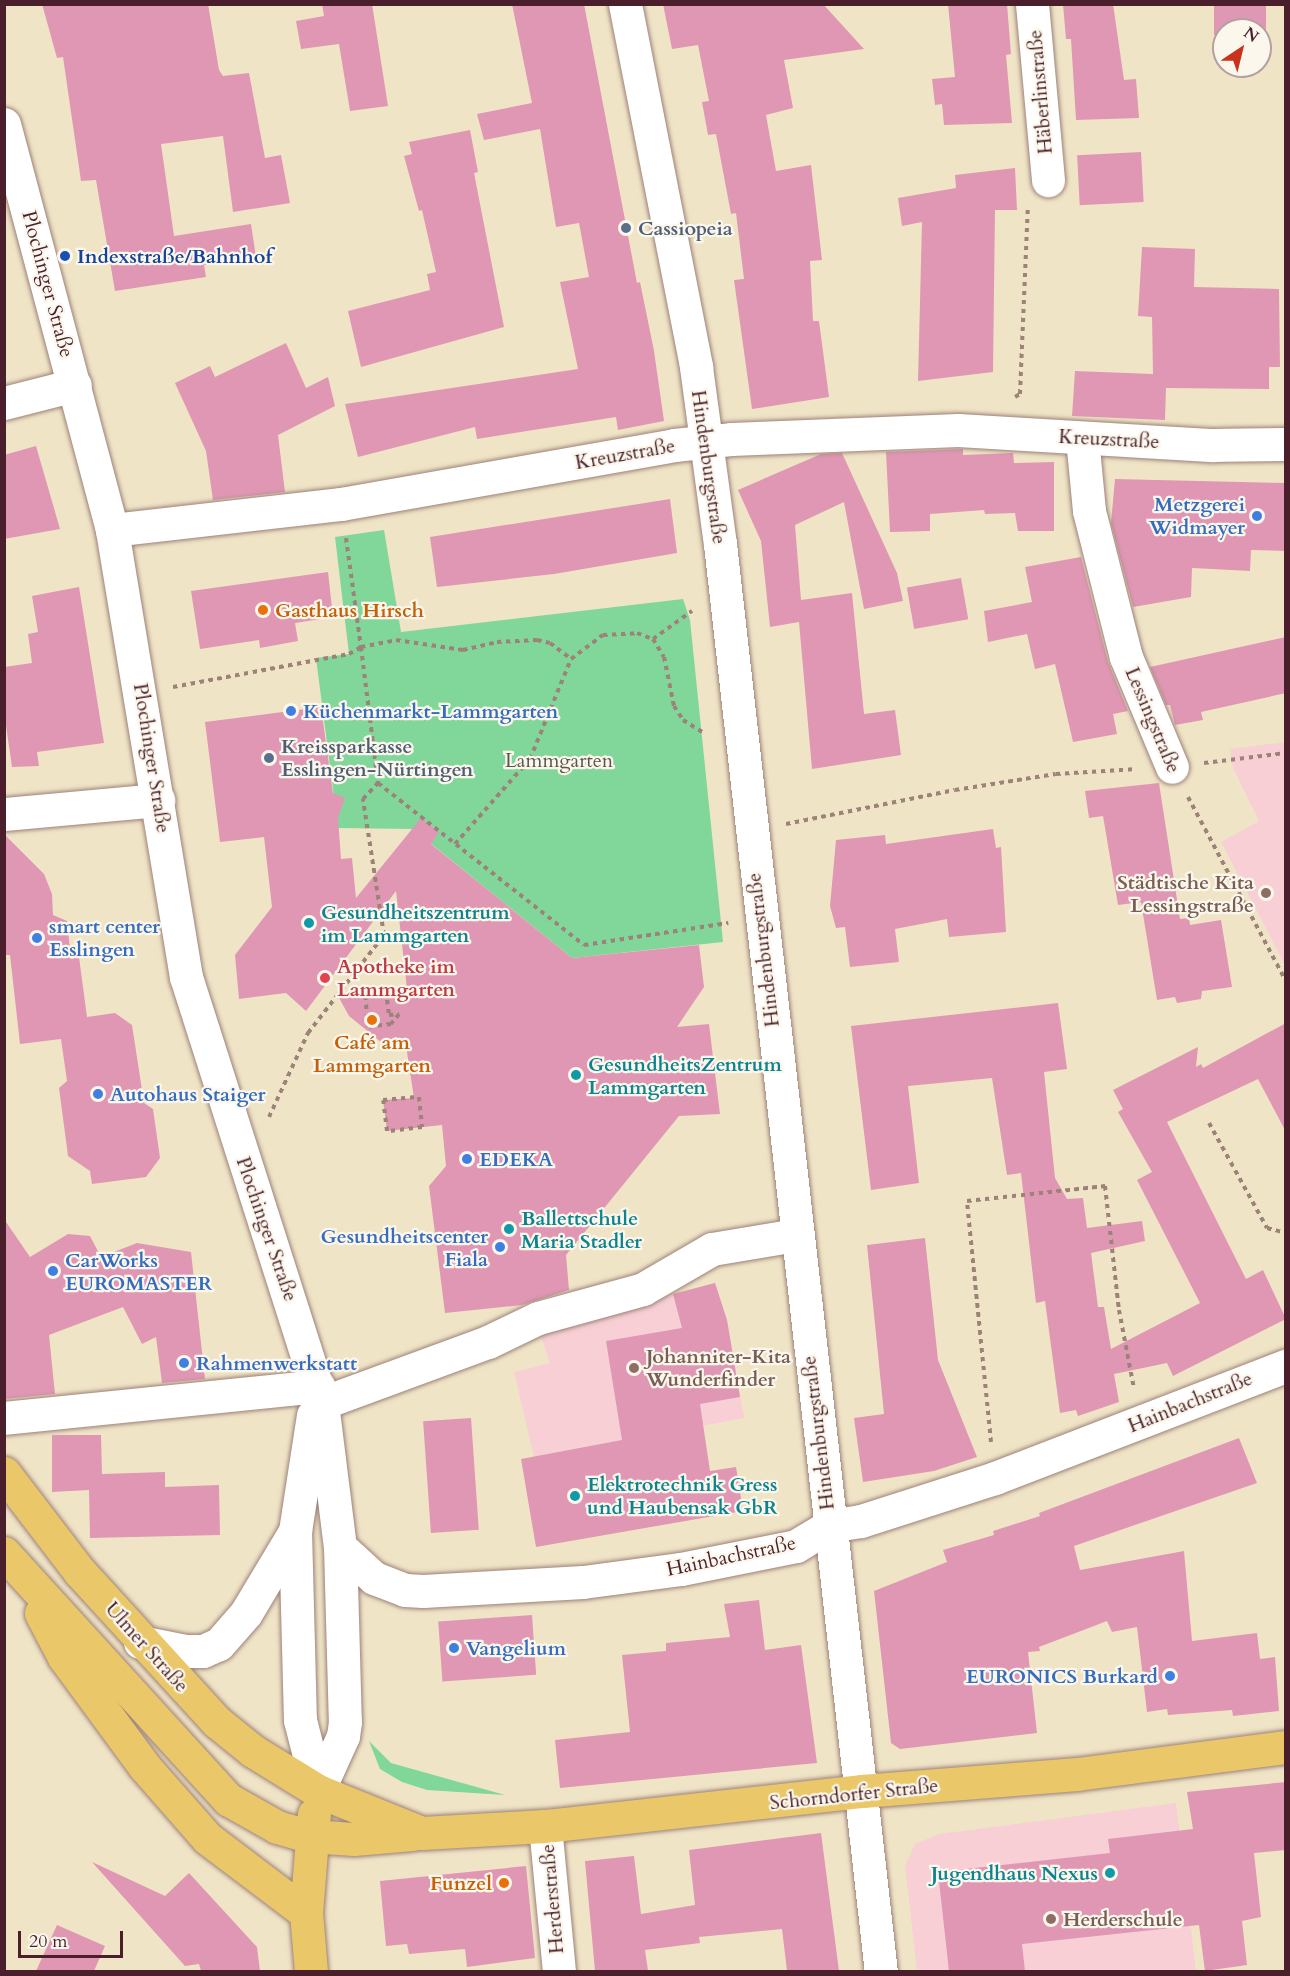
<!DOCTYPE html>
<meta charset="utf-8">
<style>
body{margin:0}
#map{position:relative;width:1290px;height:1976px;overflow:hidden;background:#f0e4c7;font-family:Cardo,serif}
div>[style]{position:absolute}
.built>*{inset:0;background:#f7cfd4}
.green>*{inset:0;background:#81d699}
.building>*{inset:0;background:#e097b4;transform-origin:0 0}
.path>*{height:4px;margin-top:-2px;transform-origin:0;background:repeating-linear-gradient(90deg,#9d8279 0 4.5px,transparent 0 9px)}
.roads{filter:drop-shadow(0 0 2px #9d8279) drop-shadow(0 0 2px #9d8279)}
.minor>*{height:33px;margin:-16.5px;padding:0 16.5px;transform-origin:16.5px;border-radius:16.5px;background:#fff}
.major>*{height:33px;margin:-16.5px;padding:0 16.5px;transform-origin:16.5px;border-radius:16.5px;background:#eac769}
.dots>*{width:16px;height:16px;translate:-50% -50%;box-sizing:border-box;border:3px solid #fbf7ec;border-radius:50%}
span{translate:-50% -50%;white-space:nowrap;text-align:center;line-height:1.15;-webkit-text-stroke:4.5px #fbf7ec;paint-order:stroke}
.street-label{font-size:20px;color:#4a1f2b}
.service-label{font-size:20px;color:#4e5e75;font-weight:700}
.left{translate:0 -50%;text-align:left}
.transit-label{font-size:20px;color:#164399;font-weight:700}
.shop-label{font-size:20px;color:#366cbe;font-weight:700}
.right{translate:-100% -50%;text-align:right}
.food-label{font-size:20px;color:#c56008;font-weight:700}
.park-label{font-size:20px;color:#5a564c}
.education-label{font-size:20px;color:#785e54;font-weight:700}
.culture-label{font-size:20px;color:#0d838f;font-weight:700}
.health-label{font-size:20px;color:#be3a42;font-weight:700}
.frame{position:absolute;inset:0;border:6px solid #4a1f2b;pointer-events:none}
.north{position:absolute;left:1212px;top:18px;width:60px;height:60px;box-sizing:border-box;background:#fbf7ec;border:2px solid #b4a19f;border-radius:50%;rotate:35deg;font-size:16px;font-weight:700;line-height:24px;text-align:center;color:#4a1f2b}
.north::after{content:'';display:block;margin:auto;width:21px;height:27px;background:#c8321e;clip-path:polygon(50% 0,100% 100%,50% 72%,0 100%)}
.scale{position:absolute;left:18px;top:1931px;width:105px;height:27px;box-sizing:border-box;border:3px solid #4a1f2b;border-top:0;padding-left:8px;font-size:18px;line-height:21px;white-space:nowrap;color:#4a1f2b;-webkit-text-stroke:4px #fbf7ec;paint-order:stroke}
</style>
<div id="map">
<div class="built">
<i style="clip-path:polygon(1285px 742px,1286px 742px,1285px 965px,1221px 842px,1259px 821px,1233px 768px,1230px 749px)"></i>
<i style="clip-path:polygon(715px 1283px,727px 1320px,744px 1418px,534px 1457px,514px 1372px,550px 1363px,539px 1331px)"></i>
<i style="clip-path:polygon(1176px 1803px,1196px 1971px,917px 1971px,905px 1866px,915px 1844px,939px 1834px)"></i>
</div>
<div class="green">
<i style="clip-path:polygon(384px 530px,401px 632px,683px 599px,690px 620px,723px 942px,572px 958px,413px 829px,338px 828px,316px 658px,349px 654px,335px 537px)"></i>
<i style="clip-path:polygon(369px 1741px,391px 1763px,505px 1795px,427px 1790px,402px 1782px,380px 1769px)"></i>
</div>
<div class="building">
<i style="clip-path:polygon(42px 4px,208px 4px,219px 70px,223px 76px,249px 73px,265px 158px,281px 155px,290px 203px,233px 212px,223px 136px,161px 144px,174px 236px,251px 224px,256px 257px,204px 265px,206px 277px,115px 291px,96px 180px,81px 181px,63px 57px,57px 58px)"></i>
<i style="clip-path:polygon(322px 4px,372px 4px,388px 106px,350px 111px,339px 44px,301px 49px,296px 21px,324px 16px)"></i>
<i style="clip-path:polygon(512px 4px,584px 4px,637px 283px,640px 282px,654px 351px,664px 421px,618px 430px,616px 417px,477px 439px,475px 427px,358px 457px,345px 404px,578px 369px,560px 282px,589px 277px,579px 223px,556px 227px,540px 129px,484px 140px,477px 114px,532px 103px)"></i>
<i style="clip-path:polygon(663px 4px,823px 4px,864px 49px,784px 60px,793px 108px,766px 115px,776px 171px,811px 165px,822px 260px,810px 261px,813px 321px,819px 321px,829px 397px,752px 409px,734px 280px,744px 279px,736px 213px,731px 214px,716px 134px,708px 135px,702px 102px,709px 101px,698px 45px,672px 49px)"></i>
<i style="clip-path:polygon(948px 4px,1007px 4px,1011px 54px,1006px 55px,1012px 123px,944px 125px,942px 104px,935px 105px,932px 79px,955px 77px)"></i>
<i style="clip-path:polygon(1063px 4px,1113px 4px,1124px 80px,1136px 79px,1139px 118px,1076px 120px,1071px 39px,1066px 39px)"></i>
<i style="clip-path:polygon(1214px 4px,1266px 4px,1266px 34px,1260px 34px,1260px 30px,1224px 30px,1224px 34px,1214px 35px)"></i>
<i style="clip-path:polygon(470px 130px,478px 172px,474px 173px,504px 327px,361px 367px,348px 311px,430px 290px,427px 274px,436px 272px,422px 210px,419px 211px,404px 156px,412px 154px,409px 142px)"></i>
<i style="left:1141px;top:152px;width:50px;height:64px;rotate:87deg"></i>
<i style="clip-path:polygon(1015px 168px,1017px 210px,995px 210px,993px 372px,918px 381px,922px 222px,902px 226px,898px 198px,956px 188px,955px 175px)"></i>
<i style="clip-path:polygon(1142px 247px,1195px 249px,1194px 287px,1279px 289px,1280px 367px,1269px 367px,1269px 389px,1166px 388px,1165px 420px,1072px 416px,1075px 371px,1153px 374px,1152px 317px,1138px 316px)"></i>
<i style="clip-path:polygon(286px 343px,306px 388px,328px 377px,335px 406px,278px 435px,285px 492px,213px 500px,206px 451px,175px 383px,210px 366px,215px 377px)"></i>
<i style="clip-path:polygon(36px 446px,60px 529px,4px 539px,4px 455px)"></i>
<i style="clip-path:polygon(963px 449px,963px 455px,1013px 453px,1014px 463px,1054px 462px,1054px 531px,1018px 531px,1015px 513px,985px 514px,984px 510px,930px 514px,930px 531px,890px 532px,886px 452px)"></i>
<i style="clip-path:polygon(842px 453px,897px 573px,903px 601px,864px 609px,844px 502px,795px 525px,801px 600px,852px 593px,864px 714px,895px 710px,901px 755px,812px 769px,799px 622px,770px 627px,761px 541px,738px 490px,821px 454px)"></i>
<i style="clip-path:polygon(1115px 479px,1286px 483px,1286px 551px,1251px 550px,1250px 571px,1192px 568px,1191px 597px,1133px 607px,1111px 523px)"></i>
<i style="clip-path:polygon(670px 499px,677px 553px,554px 574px,437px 587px,430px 537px)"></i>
<i style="clip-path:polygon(1081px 557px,1108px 662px,1128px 711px,1113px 714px,1117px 734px,1073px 742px,1055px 664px,1035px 669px,1027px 634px,988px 642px,984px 611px,1032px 602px,1025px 567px)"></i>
<i style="clip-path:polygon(328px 572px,333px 617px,295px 623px,298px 641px,260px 648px,259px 640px,200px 649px,191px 591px)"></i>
<i style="left:961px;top:578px;width:42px;height:55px;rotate:80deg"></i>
<i style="clip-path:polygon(79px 587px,104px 743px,37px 752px,39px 766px,12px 767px,4px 712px,4px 667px,32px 663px,28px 634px,38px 632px,32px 596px)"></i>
<i style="clip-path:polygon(1286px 637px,1286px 693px,1201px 712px,1203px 720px,1175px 725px,1170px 705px,1166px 705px,1150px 667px)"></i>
<i style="clip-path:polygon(321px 707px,333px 793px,345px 798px,338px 818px,341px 859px,352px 858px,356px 898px,421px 818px,439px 832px,431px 844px,572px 958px,699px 945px,704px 987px,677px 1027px,709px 1024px,720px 1114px,679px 1116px,566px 1255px,569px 1290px,522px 1305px,445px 1313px,429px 1186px,446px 1166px,442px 1125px,387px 1131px,383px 1100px,414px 1098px,405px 1039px,381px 1042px,349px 1016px,338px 996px,407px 989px,396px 891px,306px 1011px,286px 993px,239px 999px,235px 955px,272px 907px,264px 837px,220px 842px,205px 722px)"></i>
<i style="clip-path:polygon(1159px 783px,1180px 919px,1189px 918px,1190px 925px,1221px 920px,1232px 987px,1202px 991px,1201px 999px,1177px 1003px,1175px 997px,1157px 1000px,1141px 902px,1118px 905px,1103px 816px,1089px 818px,1085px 791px)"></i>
<i style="clip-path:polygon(993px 829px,996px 848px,1001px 847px,1006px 932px,949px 937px,947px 919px,895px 929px,899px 962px,850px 967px,845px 927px,836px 928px,830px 906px,836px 840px,885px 835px,886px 844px)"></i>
<i style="clip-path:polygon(4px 834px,44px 874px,52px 894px,53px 915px,67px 921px,71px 959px,79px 957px,87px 1017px,115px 1013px,132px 1025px,144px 1103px,153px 1109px,160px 1158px,146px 1177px,92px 1184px,90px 1171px,68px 1156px,59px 1088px,67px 1081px,61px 1039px,20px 1044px,10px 955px,4px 955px)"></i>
<i style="clip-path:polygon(1058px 1003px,1067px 1069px,1044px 1072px,1055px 1178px,1067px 1199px,1083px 1198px,1087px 1228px,1142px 1221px,1145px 1241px,1091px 1253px,1098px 1307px,1104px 1307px,1111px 1349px,1200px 1303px,1137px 1180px,1152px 1172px,1118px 1112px,1123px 1109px,1113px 1090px,1198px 1047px,1196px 1067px,1201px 1064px,1203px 1068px,1286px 1023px,1286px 1132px,1258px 1079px,1167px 1122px,1246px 1279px,1263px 1270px,1286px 1319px,1173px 1376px,1167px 1363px,1114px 1374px,1119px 1402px,1078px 1416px,1076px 1410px,1060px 1413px,1045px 1301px,1036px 1303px,1021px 1173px,1007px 1175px,992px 1078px,908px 1086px,919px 1183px,871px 1190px,851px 1026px)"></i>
<i style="clip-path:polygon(4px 1219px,30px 1257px,68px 1234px,90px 1236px,101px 1257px,137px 1243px,191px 1252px,205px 1379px,162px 1383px,156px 1337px,142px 1344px,123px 1307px,49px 1335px,55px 1394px,4px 1399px)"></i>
<i style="clip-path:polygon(925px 1238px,938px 1360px,977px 1457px,934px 1471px,863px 1482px,854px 1418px,884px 1414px,867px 1245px)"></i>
<i style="clip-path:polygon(715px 1283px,727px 1320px,740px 1397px,700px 1404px,710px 1471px,736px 1467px,743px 1511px,536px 1547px,521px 1459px,622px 1440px,606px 1341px,682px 1328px,673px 1294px)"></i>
<i style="left:471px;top:1418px;width:112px;height:48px;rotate:86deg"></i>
<i style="clip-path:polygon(52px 1435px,101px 1435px,102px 1474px,165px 1472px,165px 1487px,219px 1485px,220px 1535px,90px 1538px,89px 1490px,52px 1492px)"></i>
<i style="clip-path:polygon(1239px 1438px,1257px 1483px,1074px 1546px,1080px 1570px,1184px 1551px,1192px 1641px,1257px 1633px,1260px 1659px,1275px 1657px,1279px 1711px,1233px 1716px,1232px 1710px,1168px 1715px,1167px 1709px,1147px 1712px,1137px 1627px,1112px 1632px,1107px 1621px,1039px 1647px,1040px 1651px,1028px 1652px,1037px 1733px,900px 1749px,891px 1743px,874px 1591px,947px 1562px,943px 1550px,994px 1535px,993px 1531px,1040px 1516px,1039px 1513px)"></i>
<i style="clip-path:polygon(759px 1600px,765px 1650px,801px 1645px,817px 1763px,560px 1788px,555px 1740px,630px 1732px,622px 1655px,666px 1651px,666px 1643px,730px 1637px,724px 1604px)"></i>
<i style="left:532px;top:1615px;width:60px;height:94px;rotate:86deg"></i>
<i style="clip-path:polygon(1286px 1782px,1286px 1850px,1254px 1853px,1261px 1917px,1242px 1921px,1247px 1965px,1205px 1971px,1199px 1925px,1022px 1944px,1025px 1971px,949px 1971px,938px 1872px,1110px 1853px,1108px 1839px,1193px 1829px,1187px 1792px)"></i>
<i style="clip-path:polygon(821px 1833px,839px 1971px,787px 1971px,782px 1929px,699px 1937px,700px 1943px,645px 1950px,648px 1971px,595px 1971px,585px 1861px,634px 1856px,641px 1914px,695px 1905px,689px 1850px)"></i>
<i style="clip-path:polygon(92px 1862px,165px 1896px,189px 1873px,257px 1947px,260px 1971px,201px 1971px,199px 1964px,185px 1966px)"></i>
<i style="clip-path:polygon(526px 1866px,535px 1958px,467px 1967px,465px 1949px,409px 1954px,407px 1944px,386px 1946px,380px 1881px)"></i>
<i style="clip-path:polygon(57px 1925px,105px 1946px,94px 1971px,36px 1971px)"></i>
</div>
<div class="path">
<i style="left:1015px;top:397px;width:6px;rotate:-31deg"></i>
<i style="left:1020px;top:394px;width:187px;rotate:-87.6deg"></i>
<i style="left:346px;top:538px;width:110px;rotate:82.2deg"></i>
<i style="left:361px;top:647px;width:36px;rotate:-11deg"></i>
<i style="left:396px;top:640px;width:68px;rotate:8.5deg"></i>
<i style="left:463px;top:650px;width:35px;rotate:-13deg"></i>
<i style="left:497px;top:642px;width:40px;rotate:-2.9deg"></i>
<i style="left:537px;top:640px;width:13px;rotate:13deg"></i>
<i style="left:550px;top:643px;width:26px;rotate:37deg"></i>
<i style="left:571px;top:659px;width:40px;rotate:-37deg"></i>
<i style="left:603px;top:635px;width:34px;rotate:-3deg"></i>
<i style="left:637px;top:633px;width:17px;rotate:21deg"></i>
<i style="left:653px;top:639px;width:21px;rotate:59deg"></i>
<i style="left:664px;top:657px;width:50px;rotate:78.5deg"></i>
<i style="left:674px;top:706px;width:17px;rotate:57deg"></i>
<i style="left:683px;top:720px;width:26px;rotate:32deg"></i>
<i style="left:653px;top:639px;width:48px;rotate:-35.7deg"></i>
<i style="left:173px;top:687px;width:179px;rotate:-10.6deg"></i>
<i style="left:349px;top:654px;width:14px;rotate:-30deg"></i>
<i style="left:361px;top:647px;width:137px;rotate:82.9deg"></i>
<i style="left:378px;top:783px;width:262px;rotate:38.2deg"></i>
<i style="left:584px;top:945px;width:146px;rotate:-8.7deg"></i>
<i style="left:1204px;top:763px;width:83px;rotate:-7deg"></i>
<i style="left:1188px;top:797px;width:208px;rotate:62deg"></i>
<i style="left:786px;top:824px;width:172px;rotate:-11.4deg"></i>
<i style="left:955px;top:790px;width:102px;rotate:-9deg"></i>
<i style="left:1056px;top:774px;width:81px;rotate:-3.5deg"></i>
<i style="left:455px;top:844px;width:113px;rotate:-48.6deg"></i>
<i style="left:530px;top:759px;width:108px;rotate:-67.7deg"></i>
<i style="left:386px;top:991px;width:24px;rotate:83deg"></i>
<i style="left:389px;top:1015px;width:10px;rotate:-6deg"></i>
<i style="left:399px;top:1014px;width:13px;rotate:129deg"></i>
<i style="left:391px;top:1024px;width:23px;rotate:173deg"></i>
<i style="left:368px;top:1027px;width:34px;rotate:-95deg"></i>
<i style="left:365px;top:993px;width:21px;rotate:-5deg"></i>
<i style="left:419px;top:1097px;width:30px;rotate:84deg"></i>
<i style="left:422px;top:1127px;width:35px;rotate:173deg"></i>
<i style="left:387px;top:1131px;width:31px;rotate:-97deg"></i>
<i style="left:383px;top:1100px;width:36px;rotate:-5deg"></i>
<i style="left:269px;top:1117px;width:93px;rotate:-65.1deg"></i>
<i style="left:308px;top:1033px;width:124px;rotate:-52.2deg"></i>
<i style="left:384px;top:935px;width:138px;rotate:-98.8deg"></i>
<i style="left:363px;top:799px;width:22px;rotate:-47deg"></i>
<i style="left:1209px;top:1123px;width:120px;rotate:61.1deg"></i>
<i style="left:1267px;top:1228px;width:20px;rotate:15deg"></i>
<i style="left:991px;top:1442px;width:242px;rotate:-95.7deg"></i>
<i style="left:967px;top:1201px;width:139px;rotate:-6.2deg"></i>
<i style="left:1105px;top:1186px;width:125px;rotate:83.6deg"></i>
<i style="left:1119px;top:1310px;width:80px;rotate:79.2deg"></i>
</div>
<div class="roads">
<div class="minor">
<i style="left:625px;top:4px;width:370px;rotate:78.9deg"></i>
<i style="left:696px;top:367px;width:179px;rotate:82.3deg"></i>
<i style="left:720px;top:544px;width:1437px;rotate:83.57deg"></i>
<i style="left:1032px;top:4px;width:177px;rotate:84.8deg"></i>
<i style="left:4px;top:124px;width:420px;rotate:75.1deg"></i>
<i style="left:112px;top:530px;width:453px;rotate:80.6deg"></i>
<i style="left:186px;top:977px;width:447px;rotate:72.3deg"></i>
<i style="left:322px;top:1403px;width:145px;rotate:82.9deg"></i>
<i style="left:340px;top:1547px;width:175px;rotate:88.4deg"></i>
<i style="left:345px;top:1722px;width:14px;rotate:98deg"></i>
<i style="left:343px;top:1736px;width:60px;rotate:114.4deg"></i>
<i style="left:4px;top:403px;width:73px;rotate:-14.2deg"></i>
<i style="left:1082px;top:438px;width:73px;rotate:84.5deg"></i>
<i style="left:1089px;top:511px;width:151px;rotate:75.8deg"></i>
<i style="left:1126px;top:657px;width:119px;rotate:67.3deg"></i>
<i style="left:112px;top:530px;width:230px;rotate:-6.5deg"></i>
<i style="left:341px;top:504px;width:338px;rotate:-10deg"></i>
<i style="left:674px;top:445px;width:57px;rotate:-6deg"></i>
<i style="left:731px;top:439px;width:227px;rotate:-2.3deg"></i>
<i style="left:958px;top:430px;width:256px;rotate:3.4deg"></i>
<i style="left:1214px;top:445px;width:72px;rotate:-0.8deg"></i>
<i style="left:4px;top:814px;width:155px;rotate:-5.2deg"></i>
<i style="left:322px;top:1403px;width:177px;rotate:-20.2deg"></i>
<i style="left:488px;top:1342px;width:55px;rotate:-25.6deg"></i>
<i style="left:538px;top:1318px;width:109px;rotate:-15.4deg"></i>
<i style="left:643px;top:1289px;width:80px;rotate:-30.1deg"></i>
<i style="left:712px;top:1249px;width:85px;rotate:-9.5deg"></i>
<i style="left:313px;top:1415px;width:117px;rotate:98.8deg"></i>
<i style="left:295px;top:1531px;width:189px;rotate:88.5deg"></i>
<i style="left:300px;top:1720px;width:73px;rotate:75.8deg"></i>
<i style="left:4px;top:1418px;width:316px;rotate:-5.8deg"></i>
<i style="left:340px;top:1547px;width:46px;rotate:42.4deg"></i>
<i style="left:374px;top:1578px;width:33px;rotate:21deg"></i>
<i style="left:405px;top:1590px;width:18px;rotate:3deg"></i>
<i style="left:423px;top:1591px;width:160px;rotate:-3.2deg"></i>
<i style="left:583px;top:1582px;width:99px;rotate:-7.6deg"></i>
<i style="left:681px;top:1569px;width:117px;rotate:-11.3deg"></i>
<i style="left:796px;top:1546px;width:39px;rotate:-31deg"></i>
<i style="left:829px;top:1526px;width:32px;rotate:-9deg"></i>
<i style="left:861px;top:1521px;width:141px;rotate:-17.8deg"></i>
<i style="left:995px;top:1478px;width:312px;rotate:-21.1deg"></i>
<i style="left:140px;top:1642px;width:46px;rotate:11.3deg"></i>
<i style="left:185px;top:1651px;width:18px"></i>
<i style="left:203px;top:1651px;width:17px;rotate:-24deg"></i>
<i style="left:219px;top:1644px;width:41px;rotate:-48.9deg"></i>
<i style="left:246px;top:1613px;width:96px;rotate:-59.1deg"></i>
<i style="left:545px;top:1826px;width:147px;rotate:84.5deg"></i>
</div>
<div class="major">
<i style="left:4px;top:1473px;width:123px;rotate:52.6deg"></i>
<i style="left:79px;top:1571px;width:205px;rotate:47.6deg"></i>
<i style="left:217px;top:1722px;width:46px;rotate:38.9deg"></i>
<i style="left:253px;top:1751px;width:76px;rotate:31.6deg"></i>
<i style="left:318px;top:1791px;width:112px;rotate:22deg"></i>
<i style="left:422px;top:1833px;width:123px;rotate:-3.3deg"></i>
<i style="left:545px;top:1826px;width:319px;rotate:-6.3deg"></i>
<i style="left:862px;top:1791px;width:216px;rotate:-4.5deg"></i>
<i style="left:1077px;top:1774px;width:211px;rotate:-7.4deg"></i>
<i style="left:4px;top:1553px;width:334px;rotate:47.7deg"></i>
<i style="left:229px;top:1800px;width:55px;rotate:29.4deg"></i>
<i style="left:277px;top:1827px;width:33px;rotate:16deg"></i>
<i style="left:309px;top:1836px;width:45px;rotate:3.8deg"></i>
<i style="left:354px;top:1839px;width:58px;rotate:-4.9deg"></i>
<i style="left:41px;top:1613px;width:50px;rotate:62.4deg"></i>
<i style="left:64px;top:1657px;width:135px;rotate:53.7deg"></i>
<i style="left:144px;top:1766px;width:96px;rotate:48.8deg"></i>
<i style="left:207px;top:1838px;width:124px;rotate:37.1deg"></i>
<i style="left:311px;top:1972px;width:59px;rotate:-94.8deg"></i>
<i style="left:306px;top:1913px;width:99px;rotate:-85.4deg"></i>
</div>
</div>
<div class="dots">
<i style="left:626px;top:228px;background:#5c6f8a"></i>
<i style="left:65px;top:256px;background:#1a4fb4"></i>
<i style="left:1257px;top:516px;background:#3f7fe0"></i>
<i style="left:263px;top:610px;background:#e8710a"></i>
<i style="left:291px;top:711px;background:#3f7fe0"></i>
<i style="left:269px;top:758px;background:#5c6f8a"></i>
<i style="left:1266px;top:893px;background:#8d6e63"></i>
<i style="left:309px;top:923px;background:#0f9aa8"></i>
<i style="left:37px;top:938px;background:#3f7fe0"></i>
<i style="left:325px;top:978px;background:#e0444e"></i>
<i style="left:372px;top:1020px;background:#e8710a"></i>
<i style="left:576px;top:1075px;background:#0f9aa8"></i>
<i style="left:98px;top:1094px;background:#3f7fe0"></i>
<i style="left:467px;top:1159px;background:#3f7fe0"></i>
<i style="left:509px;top:1229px;background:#0f9aa8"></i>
<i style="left:500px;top:1247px;background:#3f7fe0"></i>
<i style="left:53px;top:1271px;background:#3f7fe0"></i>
<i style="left:184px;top:1363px;background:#3f7fe0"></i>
<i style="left:634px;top:1368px;background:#8d6e63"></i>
<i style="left:575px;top:1496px;background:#0f9aa8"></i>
<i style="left:454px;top:1648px;background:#3f7fe0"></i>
<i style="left:1170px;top:1676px;background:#3f7fe0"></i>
<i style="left:1110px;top:1873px;background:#0f9aa8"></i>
<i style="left:504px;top:1883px;background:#e8710a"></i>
<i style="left:1051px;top:1919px;background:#8d6e63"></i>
</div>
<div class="street-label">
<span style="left:1040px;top:92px;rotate:-95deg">Häberlinstraße</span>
<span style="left:48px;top:284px;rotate:75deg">Plochinger Straße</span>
<span style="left:1109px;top:439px;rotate:3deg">Kreuzstraße</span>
<span style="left:625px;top:454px;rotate:-10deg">Kreuzstraße</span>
<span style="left:709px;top:467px;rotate:82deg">Hindenburgstraße</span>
<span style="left:1153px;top:720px;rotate:67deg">Lessingstraße</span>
<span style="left:152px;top:758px;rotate:81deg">Plochinger Straße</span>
<span style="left:763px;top:950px;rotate:-97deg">Hindenburgstraße</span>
<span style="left:267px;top:1229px;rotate:71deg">Plochinger Straße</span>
<span style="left:1190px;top:1402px;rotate:-22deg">Hainbachstraße</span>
<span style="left:818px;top:1433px;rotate:-97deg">Hindenburgstraße</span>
<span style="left:731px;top:1556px;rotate:-12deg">Hainbachstraße</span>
<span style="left:147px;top:1647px;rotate:48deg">Ulmer Straße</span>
<span style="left:854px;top:1794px;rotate:-6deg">Schorndorfer Straße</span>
<span style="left:552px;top:1899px;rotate:-95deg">Herderstraße</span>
</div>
<div class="service-label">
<span class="left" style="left:638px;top:228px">Cassiopeia</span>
<span class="left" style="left:281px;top:758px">Kreissparkasse<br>Esslingen-Nürtingen</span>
</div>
<div class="transit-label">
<span class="left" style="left:77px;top:256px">Indexstraße/Bahnhof</span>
</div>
<div class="shop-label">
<span class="right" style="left:1245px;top:516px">Metzgerei<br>Widmayer</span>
<span class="left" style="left:303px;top:711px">Küchenmarkt-Lammgarten</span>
<span class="left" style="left:49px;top:938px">smart center<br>Esslingen</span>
<span class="left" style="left:110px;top:1094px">Autohaus Staiger</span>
<span class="left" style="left:479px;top:1159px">EDEKA</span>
<span class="right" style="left:488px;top:1248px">Gesundheitscenter<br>Fiala</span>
<span class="left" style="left:65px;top:1272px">CarWorks<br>EUROMASTER</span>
<span class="left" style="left:196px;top:1363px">Rahmenwerkstatt</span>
<span class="left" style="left:466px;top:1648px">Vangelium</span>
<span class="right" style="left:1158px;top:1676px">EURONICS Burkard</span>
</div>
<div class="food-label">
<span class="left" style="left:275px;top:610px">Gasthaus Hirsch</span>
<span style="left:372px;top:1054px">Café am<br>Lammgarten</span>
<span class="right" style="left:492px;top:1883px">Funzel</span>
</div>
<div class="park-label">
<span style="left:559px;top:760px">Lammgarten</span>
</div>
<div class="education-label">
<span class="right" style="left:1254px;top:894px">Städtische Kita<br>Lessingstraße</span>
<span class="left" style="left:646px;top:1368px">Johanniter-Kita<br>Wunderfinder</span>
<span class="left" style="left:1063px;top:1919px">Herderschule</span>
</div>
<div class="culture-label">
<span class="left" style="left:321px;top:924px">Gesundheitszentrum<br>im Lammgarten</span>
<span class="left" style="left:588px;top:1076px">GesundheitsZentrum<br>Lammgarten</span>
<span class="left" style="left:521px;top:1230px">Ballettschule<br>Maria Stadler</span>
<span class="left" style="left:587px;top:1496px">Elektrotechnik Gress<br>und Haubensak GbR</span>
<span class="right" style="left:1098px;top:1873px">Jugendhaus Nexus</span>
</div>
<div class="health-label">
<span class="left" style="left:337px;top:978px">Apotheke im<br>Lammgarten</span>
</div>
<div class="frame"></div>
<div class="north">N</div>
<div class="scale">20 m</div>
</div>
